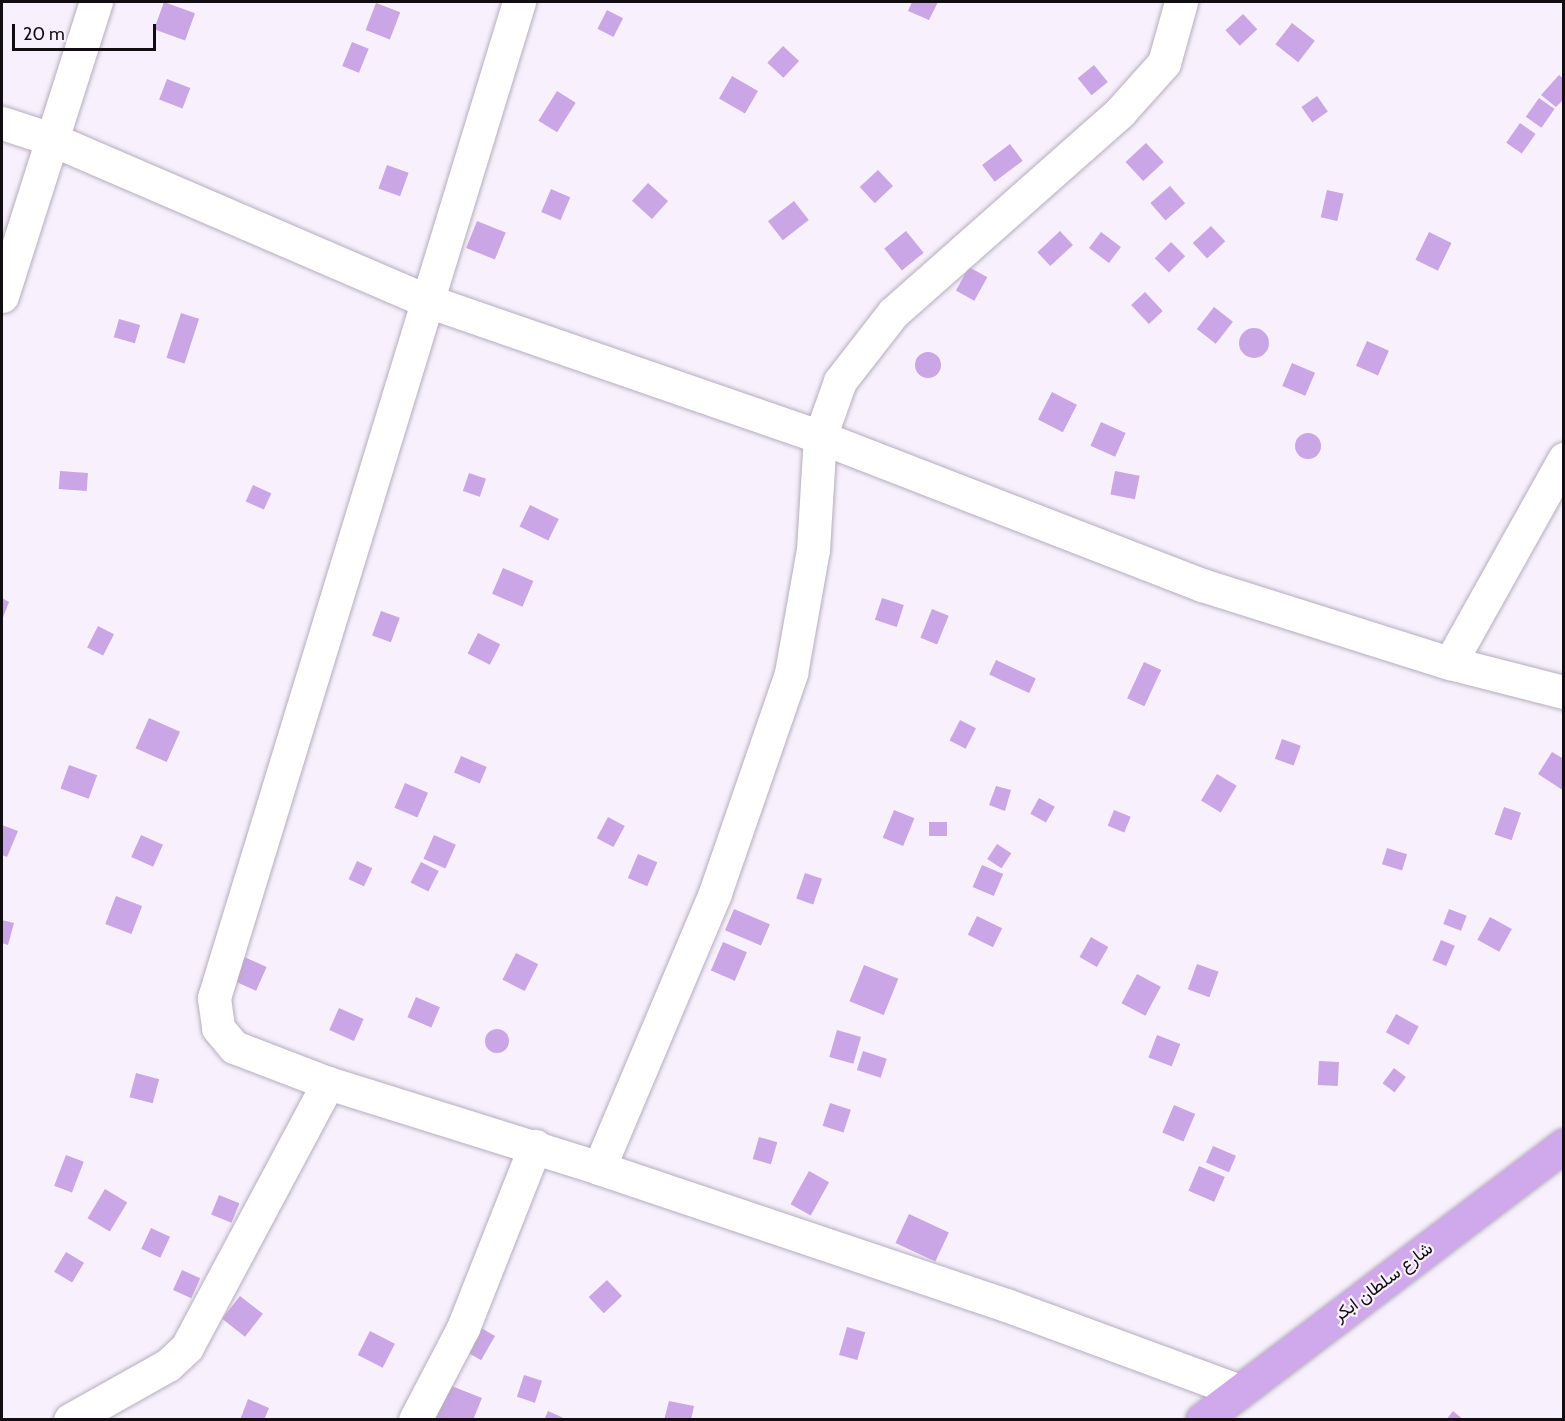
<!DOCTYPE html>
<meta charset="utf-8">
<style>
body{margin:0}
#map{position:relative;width:1565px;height:1421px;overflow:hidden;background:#f8f1fd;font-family:Cabin,Vazirmatn,sans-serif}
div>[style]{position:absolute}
.building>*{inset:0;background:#caa6e6;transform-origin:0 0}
.round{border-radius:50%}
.roads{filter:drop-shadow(0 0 2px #b6acbf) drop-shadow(0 0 2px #b6acbf)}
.minor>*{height:33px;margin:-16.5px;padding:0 16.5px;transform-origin:16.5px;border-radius:16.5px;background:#fff}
.trunk>*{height:33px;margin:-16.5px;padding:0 16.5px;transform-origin:16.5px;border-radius:16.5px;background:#d0a8ec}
span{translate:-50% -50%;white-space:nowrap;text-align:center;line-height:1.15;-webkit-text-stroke:4.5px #f8f1fd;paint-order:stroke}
.street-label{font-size:18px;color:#110d13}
.frame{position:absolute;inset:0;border:3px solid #110d13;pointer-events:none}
.scale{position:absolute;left:12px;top:24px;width:144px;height:27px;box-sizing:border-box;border:3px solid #110d13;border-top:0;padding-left:8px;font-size:18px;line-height:21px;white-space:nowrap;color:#110d13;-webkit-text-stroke:4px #f8f1fd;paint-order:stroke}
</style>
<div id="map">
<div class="building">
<i style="left:164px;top:2px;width:33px;height:29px;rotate:20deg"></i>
<i style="clip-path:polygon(912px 2px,938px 2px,929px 20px,908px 11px)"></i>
<i style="left:376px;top:3px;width:26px;height:29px;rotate:21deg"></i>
<i style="left:607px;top:10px;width:18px;height:21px;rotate:27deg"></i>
<i style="left:1243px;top:14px;width:21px;height:24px;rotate:47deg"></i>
<i style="left:1292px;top:23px;width:29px;height:27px;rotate:38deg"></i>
<i style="left:352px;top:42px;width:18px;height:26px;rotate:22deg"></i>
<i style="left:783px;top:46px;width:22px;height:23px;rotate:43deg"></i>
<i style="left:1094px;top:65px;width:22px;height:21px;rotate:51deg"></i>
<i style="clip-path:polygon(1559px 75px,1564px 79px,1564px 99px,1556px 107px,1541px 95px)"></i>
<i style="left:732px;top:76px;width:30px;height:26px;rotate:30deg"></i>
<i style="left:167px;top:79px;width:25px;height:22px;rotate:21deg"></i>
<i style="left:557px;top:91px;width:22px;height:35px;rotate:32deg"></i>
<i style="left:1317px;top:96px;width:19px;height:19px;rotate:55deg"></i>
<i style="left:1539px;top:98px;width:19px;height:23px;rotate:35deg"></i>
<i style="left:1520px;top:123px;width:19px;height:24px;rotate:35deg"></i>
<i style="left:1146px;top:143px;width:26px;height:28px;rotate:47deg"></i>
<i style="left:1010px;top:144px;width:21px;height:35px;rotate:53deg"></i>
<i style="left:387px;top:165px;width:23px;height:25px;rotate:20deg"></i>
<i style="left:878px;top:170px;width:22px;height:25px;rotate:47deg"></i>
<i style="left:648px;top:183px;width:27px;height:24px;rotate:42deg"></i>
<i style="left:1170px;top:186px;width:23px;height:26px;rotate:49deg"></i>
<i style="left:551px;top:189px;width:21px;height:25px;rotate:23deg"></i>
<i style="left:1327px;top:190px;width:17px;height:28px;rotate:13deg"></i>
<i style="left:794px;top:201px;width:24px;height:33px;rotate:52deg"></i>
<i style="left:477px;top:221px;width:31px;height:29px;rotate:22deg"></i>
<i style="left:1211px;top:226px;width:21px;height:25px;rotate:47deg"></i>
<i style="left:906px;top:231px;width:28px;height:28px;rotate:51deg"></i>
<i style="left:1060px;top:231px;width:19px;height:31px;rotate:47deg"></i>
<i style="left:1101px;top:232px;width:25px;height:20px;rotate:37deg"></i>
<i style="left:1429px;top:232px;width:25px;height:31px;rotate:26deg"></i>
<i style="left:1171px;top:242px;width:20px;height:23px;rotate:45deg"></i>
<i style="left:969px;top:267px;width:21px;height:27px;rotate:29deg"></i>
<i style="left:1145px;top:292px;width:26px;height:19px;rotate:47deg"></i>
<i style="left:1214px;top:307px;width:24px;height:28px;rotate:38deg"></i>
<i style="left:181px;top:313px;width:19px;height:47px;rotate:18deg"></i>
<i style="left:119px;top:319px;width:22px;height:19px;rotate:16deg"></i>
<i class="round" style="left:1239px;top:328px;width:30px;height:30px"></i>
<i style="left:1367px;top:341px;width:24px;height:27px;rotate:24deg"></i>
<i class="round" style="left:915px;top:352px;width:26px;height:26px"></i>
<i style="left:1292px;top:363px;width:25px;height:25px;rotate:23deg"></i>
<i style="left:1052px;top:392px;width:28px;height:31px;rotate:27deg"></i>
<i style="left:1101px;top:422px;width:27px;height:26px;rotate:24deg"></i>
<i class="round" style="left:1295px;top:433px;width:26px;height:26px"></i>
<i style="left:60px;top:471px;width:28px;height:18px;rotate:4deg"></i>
<i style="left:1115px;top:471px;width:25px;height:24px;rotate:11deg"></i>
<i style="left:469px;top:473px;width:18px;height:19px;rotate:19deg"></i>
<i style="left:253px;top:485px;width:20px;height:18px;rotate:24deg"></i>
<i style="left:530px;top:505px;width:32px;height:24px;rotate:26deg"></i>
<i style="left:503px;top:568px;width:33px;height:28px;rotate:23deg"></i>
<i style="clip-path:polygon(2px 598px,9px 602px,2px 620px)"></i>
<i style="left:882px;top:598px;width:23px;height:23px;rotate:18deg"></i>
<i style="left:932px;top:609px;width:18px;height:31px;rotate:22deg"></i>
<i style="left:381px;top:611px;width:20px;height:26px;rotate:20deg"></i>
<i style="left:98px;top:626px;width:18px;height:24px;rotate:27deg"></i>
<i style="left:478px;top:633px;width:25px;height:23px;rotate:27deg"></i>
<i style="left:996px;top:660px;width:44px;height:16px;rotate:25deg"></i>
<i style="left:1144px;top:662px;width:19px;height:40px;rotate:25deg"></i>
<i style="left:149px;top:718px;width:34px;height:33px;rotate:24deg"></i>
<i style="left:960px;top:720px;width:18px;height:23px;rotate:27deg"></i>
<i style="left:1282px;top:739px;width:20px;height:21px;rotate:20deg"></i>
<i style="clip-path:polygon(1552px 752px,1564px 759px,1564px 791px,1538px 774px)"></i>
<i style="left:461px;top:756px;width:28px;height:18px;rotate:23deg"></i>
<i style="left:69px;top:765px;width:30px;height:25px;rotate:20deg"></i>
<i style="left:1217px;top:774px;width:23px;height:31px;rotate:31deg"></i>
<i style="left:405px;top:783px;width:25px;height:27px;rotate:23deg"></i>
<i style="clip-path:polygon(996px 786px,1011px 790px,1005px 811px,989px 805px)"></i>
<i style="left:1039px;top:798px;width:18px;height:18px;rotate:29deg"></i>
<i style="left:1504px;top:807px;width:18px;height:29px;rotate:19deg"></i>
<i style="left:894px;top:810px;width:22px;height:30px;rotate:22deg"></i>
<i style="left:1114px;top:810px;width:18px;height:17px;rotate:22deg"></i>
<i style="left:608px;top:817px;width:19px;height:24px;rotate:28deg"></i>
<i style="left:929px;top:822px;width:18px;height:14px"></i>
<i style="clip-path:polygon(2px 825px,18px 831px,7px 857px,2px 855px)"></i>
<i style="left:141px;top:835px;width:24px;height:24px;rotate:24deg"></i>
<i style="left:434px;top:835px;width:24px;height:26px;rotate:24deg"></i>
<i style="left:997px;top:844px;width:17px;height:18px;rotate:33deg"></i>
<i style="left:1387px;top:848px;width:21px;height:17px;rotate:17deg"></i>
<i style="left:638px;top:854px;width:21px;height:26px;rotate:23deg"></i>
<i style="left:357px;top:861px;width:17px;height:20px;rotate:25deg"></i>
<i style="left:421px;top:862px;width:20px;height:23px;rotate:27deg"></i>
<i style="left:982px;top:865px;width:23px;height:24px;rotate:23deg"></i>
<i style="left:805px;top:873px;width:18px;height:27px;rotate:19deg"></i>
<i style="left:116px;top:896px;width:28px;height:30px;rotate:21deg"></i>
<i style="left:734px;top:909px;width:39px;height:23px;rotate:23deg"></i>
<i style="left:1449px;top:909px;width:19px;height:16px;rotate:21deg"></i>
<i style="left:977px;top:916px;width:28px;height:21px;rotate:26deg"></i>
<i style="left:1490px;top:917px;width:25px;height:26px;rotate:29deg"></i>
<i style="clip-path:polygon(2px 920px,14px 923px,8px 945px,2px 943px)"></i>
<i style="left:1091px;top:937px;width:20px;height:23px;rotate:30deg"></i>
<i style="left:1441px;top:940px;width:15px;height:22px;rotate:23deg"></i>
<i style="left:723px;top:942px;width:26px;height:31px;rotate:23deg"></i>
<i style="left:516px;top:953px;width:25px;height:30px;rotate:27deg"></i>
<i style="left:242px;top:956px;width:27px;height:26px;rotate:24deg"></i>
<i style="left:1197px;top:964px;width:23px;height:27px;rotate:20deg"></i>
<i style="left:864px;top:965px;width:37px;height:39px;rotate:22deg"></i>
<i style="left:1137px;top:974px;width:27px;height:33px;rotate:28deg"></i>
<i style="left:416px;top:997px;width:26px;height:22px;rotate:23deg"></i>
<i style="left:339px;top:1008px;width:27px;height:24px;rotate:24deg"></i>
<i style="left:1396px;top:1014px;width:26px;height:21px;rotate:29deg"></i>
<i class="round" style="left:485px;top:1029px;width:24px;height:24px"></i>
<i style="left:837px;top:1030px;width:25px;height:28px;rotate:16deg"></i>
<i style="left:1157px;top:1035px;width:25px;height:24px;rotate:21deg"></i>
<i style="left:863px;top:1051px;width:25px;height:20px;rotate:18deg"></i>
<i style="left:1319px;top:1061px;width:20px;height:24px;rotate:3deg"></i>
<i style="left:1394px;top:1068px;width:15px;height:19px;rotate:37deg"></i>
<i style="left:136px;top:1073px;width:24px;height:25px;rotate:15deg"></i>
<i style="left:830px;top:1103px;width:22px;height:24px;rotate:18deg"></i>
<i style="left:1174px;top:1105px;width:23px;height:30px;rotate:23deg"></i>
<i style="left:759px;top:1137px;width:19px;height:23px;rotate:16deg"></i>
<i style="left:1213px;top:1146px;width:25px;height:18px;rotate:23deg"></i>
<i style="left:66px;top:1155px;width:19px;height:33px;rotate:21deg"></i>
<i style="left:1199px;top:1166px;width:28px;height:27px;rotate:23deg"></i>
<i style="left:809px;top:1171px;width:23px;height:38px;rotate:29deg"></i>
<i style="left:105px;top:1189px;width:26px;height:34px;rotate:31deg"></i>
<i style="left:219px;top:1195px;width:22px;height:21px;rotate:22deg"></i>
<i style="left:909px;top:1214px;width:44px;height:32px;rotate:25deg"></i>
<i style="left:151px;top:1228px;width:21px;height:23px;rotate:25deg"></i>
<i style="left:66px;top:1252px;width:21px;height:23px;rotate:31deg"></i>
<i style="left:182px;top:1270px;width:20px;height:22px;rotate:24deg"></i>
<i style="left:607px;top:1280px;width:22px;height:25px;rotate:47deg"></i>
<i style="left:240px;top:1296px;width:29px;height:29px;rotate:38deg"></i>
<i style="left:476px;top:1325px;width:22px;height:28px;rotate:30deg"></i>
<i style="left:847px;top:1327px;width:19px;height:29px;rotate:16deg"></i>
<i style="left:370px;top:1331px;width:28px;height:27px;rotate:27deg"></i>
<i style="left:524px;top:1375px;width:19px;height:23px;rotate:18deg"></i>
<i style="clip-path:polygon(449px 1385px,482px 1398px,473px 1420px,435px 1420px)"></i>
<i style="clip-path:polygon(248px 1399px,269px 1408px,264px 1420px,240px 1420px)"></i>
<i style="clip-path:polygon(669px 1401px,694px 1406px,691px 1420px,664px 1420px)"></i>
<i style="clip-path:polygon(548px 1411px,568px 1420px,544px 1420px)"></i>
<i style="clip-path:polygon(1453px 1411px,1464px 1420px,1446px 1420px)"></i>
</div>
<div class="roads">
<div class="minor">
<i style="left:519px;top:2px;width:1042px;rotate:107.03deg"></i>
<i style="left:214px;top:998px;width:30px;rotate:82deg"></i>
<i style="left:218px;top:1028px;width:25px;rotate:50deg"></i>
<i style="left:234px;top:1047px;width:101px;rotate:21deg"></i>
<i style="left:328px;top:1083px;width:284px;rotate:17.4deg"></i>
<i style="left:599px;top:1168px;width:429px;rotate:18.6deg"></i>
<i style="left:1006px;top:1305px;width:249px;rotate:20.2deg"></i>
<i style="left:2px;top:123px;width:52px;rotate:18.1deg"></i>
<i style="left:51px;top:139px;width:407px;rotate:23.3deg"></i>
<i style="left:425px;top:300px;width:418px;rotate:19.1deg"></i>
<i style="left:820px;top:437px;width:410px;rotate:21.2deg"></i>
<i style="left:1202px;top:585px;width:260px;rotate:17.5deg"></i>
<i style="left:1450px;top:663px;width:118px;rotate:14.3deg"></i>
<i style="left:2px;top:296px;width:309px;rotate:-72.3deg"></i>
<i style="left:1450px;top:663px;width:234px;rotate:-60.8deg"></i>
<i style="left:599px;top:1168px;width:298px;rotate:-67.1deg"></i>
<i style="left:715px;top:893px;width:233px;rotate:-70.9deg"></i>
<i style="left:791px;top:673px;width:125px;rotate:-79.9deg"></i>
<i style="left:813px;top:550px;width:113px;rotate:-86.5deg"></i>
<i style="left:820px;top:437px;width:59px;rotate:-70.3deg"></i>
<i style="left:840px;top:381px;width:86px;rotate:-52.1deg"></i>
<i style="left:893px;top:313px;width:303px;rotate:-41.5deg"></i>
<i style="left:1120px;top:112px;width:66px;rotate:-48.1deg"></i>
<i style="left:1164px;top:63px;width:63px;rotate:-74.4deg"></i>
<i style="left:70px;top:1420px;width:112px;rotate:-29.3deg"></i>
<i style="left:168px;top:1365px;width:26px;rotate:-43deg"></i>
<i style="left:187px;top:1347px;width:299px;rotate:-61.9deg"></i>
<i style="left:415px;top:1420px;width:104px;rotate:-62.4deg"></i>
<i style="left:463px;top:1328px;width:196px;rotate:-68.4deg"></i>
</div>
<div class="trunk">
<i style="left:1202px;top:1420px;width:455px;rotate:-37.2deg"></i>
</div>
</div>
<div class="street-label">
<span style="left:1383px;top:1282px;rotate:-37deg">شارع سلطان ابكر</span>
</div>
<div class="frame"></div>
<div class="scale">20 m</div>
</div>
